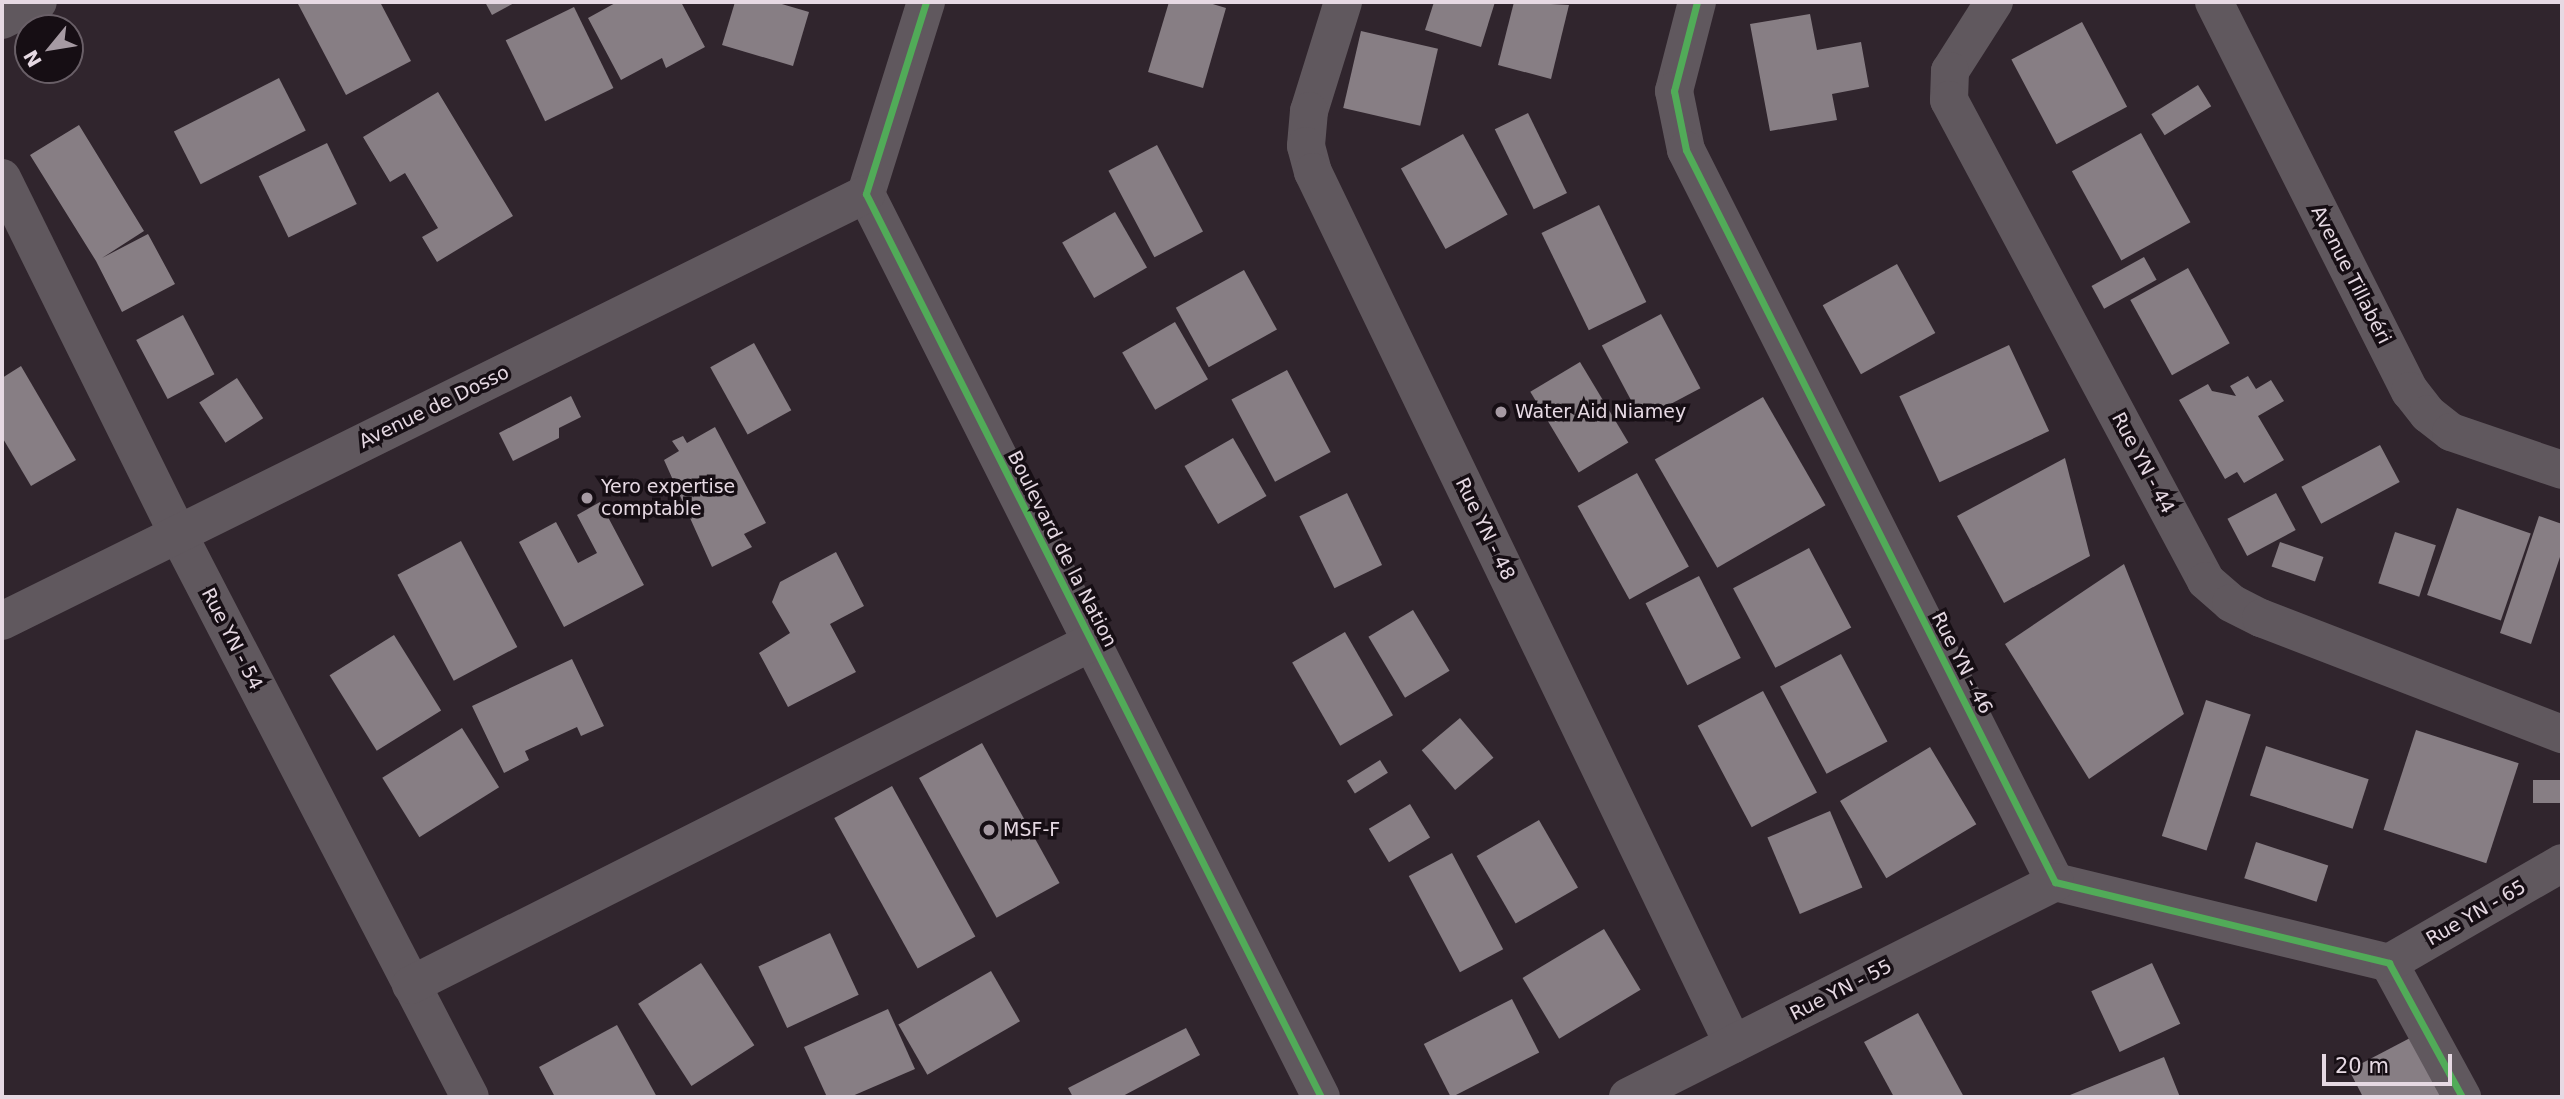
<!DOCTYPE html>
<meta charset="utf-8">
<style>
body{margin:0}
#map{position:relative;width:2564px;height:1099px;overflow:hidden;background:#30252d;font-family:"DejaVu Sans",sans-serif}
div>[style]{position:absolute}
.building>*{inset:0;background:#877e84;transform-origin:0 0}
.minor>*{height:38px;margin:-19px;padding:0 19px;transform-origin:19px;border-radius:19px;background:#60585e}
.cycleway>*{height:7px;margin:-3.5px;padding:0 3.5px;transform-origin:3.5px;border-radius:3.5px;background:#51ab58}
.dots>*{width:19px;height:19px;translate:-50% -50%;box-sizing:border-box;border:4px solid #160e14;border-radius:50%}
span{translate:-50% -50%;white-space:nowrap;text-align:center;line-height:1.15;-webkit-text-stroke:7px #160e14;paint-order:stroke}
.street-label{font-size:19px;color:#e6d9e3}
.poi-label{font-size:19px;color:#e6d9e3}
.left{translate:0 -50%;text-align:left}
.frame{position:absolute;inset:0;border:4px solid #e6d9e3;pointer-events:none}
.north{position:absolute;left:14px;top:14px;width:70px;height:70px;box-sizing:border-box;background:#160e14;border:2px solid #695f67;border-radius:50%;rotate:240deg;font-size:19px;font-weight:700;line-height:28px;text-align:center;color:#e6d9e3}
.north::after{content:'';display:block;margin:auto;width:24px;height:32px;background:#a69aa3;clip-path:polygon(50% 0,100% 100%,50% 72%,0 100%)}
.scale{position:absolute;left:2322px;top:1054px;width:130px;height:32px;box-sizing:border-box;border:4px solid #e6d9e3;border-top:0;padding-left:9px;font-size:21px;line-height:24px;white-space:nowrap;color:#e6d9e3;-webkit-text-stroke:5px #160e14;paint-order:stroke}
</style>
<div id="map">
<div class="building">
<i style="clip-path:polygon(297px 2px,380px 2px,411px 61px,346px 95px)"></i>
<i style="clip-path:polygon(485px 2px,516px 2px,492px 15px)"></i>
<i style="clip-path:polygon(617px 2px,681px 2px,705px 47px,666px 68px,662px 58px,621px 80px,588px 18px)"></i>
<i style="clip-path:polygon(735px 2px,775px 2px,809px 12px,793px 66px,722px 45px)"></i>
<i style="clip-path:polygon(1169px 2px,1206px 2px,1226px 8px,1203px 88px,1148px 72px)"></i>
<i style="clip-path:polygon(1434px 2px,1495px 2px,1481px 47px,1425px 30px)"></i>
<i style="clip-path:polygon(1514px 2px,1569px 5px,1551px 79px,1498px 65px)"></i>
<i style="left:574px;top:7px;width:90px;height:76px;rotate:64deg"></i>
<i style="clip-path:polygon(1810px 14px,1817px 50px,1861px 42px,1869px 87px,1832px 94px,1837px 120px,1770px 131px,1750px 24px)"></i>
<i style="left:2082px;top:22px;width:96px;height:80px;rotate:62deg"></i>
<i style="left:1361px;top:31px;width:79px;height:79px;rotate:13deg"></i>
<i style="left:279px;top:78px;width:59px;height:118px;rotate:63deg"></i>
<i style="left:2198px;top:85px;width:25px;height:55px;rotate:58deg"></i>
<i style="clip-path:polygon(438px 92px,513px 216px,437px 262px,422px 237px,438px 228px,405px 173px,390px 182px,363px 137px)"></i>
<i style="left:1528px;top:113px;width:89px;height:37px;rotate:64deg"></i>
<i style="clip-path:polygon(79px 125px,144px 231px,102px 258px,148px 234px,175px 284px,122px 312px,96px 261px,30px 155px)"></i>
<i style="left:2141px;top:133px;width:102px;height:79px;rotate:61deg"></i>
<i style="left:1463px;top:134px;width:92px;height:71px;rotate:61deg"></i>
<i style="left:327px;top:143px;width:68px;height:76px;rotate:64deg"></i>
<i style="left:1157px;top:145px;width:98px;height:55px;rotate:62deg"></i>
<i style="left:1599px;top:205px;width:108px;height:64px;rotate:64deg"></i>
<i style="left:1115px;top:212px;width:64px;height:61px;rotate:60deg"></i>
<i style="left:2144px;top:257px;width:26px;height:60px;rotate:61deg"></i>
<i style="left:1897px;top:264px;width:79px;height:85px;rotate:61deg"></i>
<i style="left:2188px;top:268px;width:86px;height:66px;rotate:61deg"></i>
<i style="left:1244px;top:270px;width:68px;height:78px;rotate:61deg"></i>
<i style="left:1661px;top:314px;width:84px;height:67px;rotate:62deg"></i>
<i style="left:183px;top:315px;width:67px;height:53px;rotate:62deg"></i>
<i style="left:1175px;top:322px;width:66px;height:61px;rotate:60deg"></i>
<i style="left:754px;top:343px;width:77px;height:50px;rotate:61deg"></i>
<i style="left:2009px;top:345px;width:95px;height:121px;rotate:65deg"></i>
<i style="left:1580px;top:362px;width:94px;height:58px;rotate:59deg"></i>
<i style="clip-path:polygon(21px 366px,76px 460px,31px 486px,2px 437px,2px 378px)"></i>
<i style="left:1287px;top:370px;width:93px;height:63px;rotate:62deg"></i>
<i style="clip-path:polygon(2248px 376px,2256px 389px,2271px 380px,2284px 401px,2258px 416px,2284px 460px,2244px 483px,2237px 472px,2225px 479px,2179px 400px,2208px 384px,2212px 391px,2236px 396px,2230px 386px)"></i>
<i style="left:237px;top:378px;width:48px;height:45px;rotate:57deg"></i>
<i style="clip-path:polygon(571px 396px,581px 417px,559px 428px,559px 438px,513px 461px,499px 433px)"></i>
<i style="left:1763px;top:397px;width:125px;height:125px;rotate:60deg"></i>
<i style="clip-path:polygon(715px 427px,766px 523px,744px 534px,752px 547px,712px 567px,664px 460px,679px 451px,672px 441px,683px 436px,687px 443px)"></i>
<i style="left:1233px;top:438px;width:67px;height:56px;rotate:60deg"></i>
<i style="left:2380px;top:445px;width:42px;height:89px;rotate:62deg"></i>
<i style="clip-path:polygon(2065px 458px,2090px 556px,2004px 603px,1957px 516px)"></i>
<i style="left:1637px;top:473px;width:107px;height:68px;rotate:61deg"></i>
<i style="left:1347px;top:493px;width:80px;height:53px;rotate:64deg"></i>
<i style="left:2276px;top:493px;width:42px;height:55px;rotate:62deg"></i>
<i style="clip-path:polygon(600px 502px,644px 585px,564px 627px,519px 542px,556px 522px,578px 563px,597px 553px,577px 515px)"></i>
<i style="left:2457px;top:508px;width:78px;height:92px;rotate:19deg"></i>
<i style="clip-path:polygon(2539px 516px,2562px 524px,2562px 551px,2531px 644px,2500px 633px)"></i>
<i style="left:2395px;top:532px;width:43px;height:54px;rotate:18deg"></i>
<i style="left:461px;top:541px;width:120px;height:72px;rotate:62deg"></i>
<i style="left:2280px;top:542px;width:46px;height:26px;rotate:19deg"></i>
<i style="left:1809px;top:548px;width:90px;height:86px;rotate:62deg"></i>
<i style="clip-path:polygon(836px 552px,864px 606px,830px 624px,856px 672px,788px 707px,759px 653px,790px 633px,772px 602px,780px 582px)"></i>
<i style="clip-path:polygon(2124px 564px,2184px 714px,2089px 779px,2005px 644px)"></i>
<i style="left:1699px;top:576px;width:92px;height:60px;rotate:63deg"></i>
<i style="left:1413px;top:610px;width:71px;height:52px;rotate:59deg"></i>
<i style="left:1345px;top:632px;width:96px;height:61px;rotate:60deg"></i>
<i style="left:394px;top:635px;width:89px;height:76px;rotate:58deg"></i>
<i style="left:1841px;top:654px;width:99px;height:69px;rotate:62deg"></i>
<i style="clip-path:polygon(572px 659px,604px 726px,581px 736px,577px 727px,525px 751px,529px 760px,504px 773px,472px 706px)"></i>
<i style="left:1763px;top:691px;width:115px;height:74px;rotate:62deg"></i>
<i style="left:2206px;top:700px;width:47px;height:143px;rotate:18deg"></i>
<i style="left:1460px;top:718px;width:52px;height:50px;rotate:50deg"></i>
<i style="left:462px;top:728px;width:70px;height:94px;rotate:58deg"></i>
<i style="left:2416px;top:730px;width:108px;height:105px;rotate:18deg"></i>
<i style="left:982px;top:743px;width:160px;height:72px;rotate:61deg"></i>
<i style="left:2266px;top:746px;width:108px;height:52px;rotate:18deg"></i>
<i style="left:1930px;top:747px;width:90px;height:105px;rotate:59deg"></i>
<i style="left:1380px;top:760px;width:15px;height:39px;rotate:58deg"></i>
<i style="left:2562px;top:780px;width:23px;height:29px;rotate:90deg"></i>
<i style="left:892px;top:786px;width:172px;height:66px;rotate:61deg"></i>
<i style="left:1410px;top:804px;width:39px;height:48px;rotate:59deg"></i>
<i style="left:1830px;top:811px;width:83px;height:68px;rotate:67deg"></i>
<i style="left:1539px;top:820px;width:78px;height:72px;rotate:60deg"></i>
<i style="left:2256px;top:842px;width:76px;height:38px;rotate:18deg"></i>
<i style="left:1452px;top:853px;width:109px;height:49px;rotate:62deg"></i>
<i style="left:1604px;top:929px;width:71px;height:95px;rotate:59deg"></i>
<i style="left:830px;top:933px;width:68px;height:79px;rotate:65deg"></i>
<i style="left:701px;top:963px;width:98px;height:75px;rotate:57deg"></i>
<i style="left:2152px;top:963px;width:67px;height:67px;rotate:65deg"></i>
<i style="left:991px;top:971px;width:58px;height:107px;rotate:60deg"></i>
<i style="left:1512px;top:999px;width:60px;height:99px;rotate:63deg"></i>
<i style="clip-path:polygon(888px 1009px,915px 1069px,850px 1097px,827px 1097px,804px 1047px)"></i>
<i style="clip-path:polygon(1918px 1013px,1964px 1097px,1894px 1097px,1864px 1042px)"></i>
<i style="clip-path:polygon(617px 1025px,657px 1097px,555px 1097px,539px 1067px)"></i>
<i style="clip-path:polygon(1186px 1028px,1200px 1055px,1121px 1097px,1073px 1097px,1068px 1088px)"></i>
<i style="clip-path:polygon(2410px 1038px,2441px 1097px,2363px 1097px,2349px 1070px)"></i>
<i style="clip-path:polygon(2164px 1057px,2180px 1097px,2065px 1097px)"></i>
</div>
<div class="minor">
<i style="left:926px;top:2px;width:201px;rotate:107.4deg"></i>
<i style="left:866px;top:194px;width:1011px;rotate:63.26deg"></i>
<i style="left:1343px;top:2px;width:114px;rotate:107.3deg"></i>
<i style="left:1309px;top:111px;width:35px;rotate:95deg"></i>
<i style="left:1306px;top:146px;width:27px;rotate:75deg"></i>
<i style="left:1313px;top:172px;width:968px;rotate:64.28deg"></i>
<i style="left:1697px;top:2px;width:92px;rotate:104.5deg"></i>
<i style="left:1674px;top:91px;width:60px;rotate:78.5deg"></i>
<i style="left:1686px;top:150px;width:820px;rotate:63.25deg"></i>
<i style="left:2055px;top:882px;width:344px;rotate:13.6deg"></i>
<i style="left:2389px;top:963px;width:153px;rotate:61.4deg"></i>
<i style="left:1994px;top:2px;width:82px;rotate:122.5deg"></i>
<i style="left:1950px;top:71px;width:29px;rotate:92deg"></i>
<i style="left:1949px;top:100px;width:545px;rotate:61.88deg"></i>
<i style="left:2206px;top:581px;width:33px;rotate:41deg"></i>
<i style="left:2231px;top:603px;width:34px;rotate:27deg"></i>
<i style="left:2261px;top:618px;width:323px;rotate:21.1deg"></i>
<i style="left:2214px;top:2px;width:436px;rotate:63.3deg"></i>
<i style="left:2410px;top:391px;width:29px;rotate:52deg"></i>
<i style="left:2428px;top:414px;width:29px;rotate:38deg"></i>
<i style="left:2451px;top:432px;width:117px;rotate:18.9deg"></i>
<i style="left:2px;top:20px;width:40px;rotate:-26.6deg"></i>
<i style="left:2px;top:178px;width:397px;rotate:63.7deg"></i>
<i style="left:178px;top:534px;width:634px;rotate:62.59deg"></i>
<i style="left:2px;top:621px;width:964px;rotate:-26.3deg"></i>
<i style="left:2389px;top:963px;width:200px;rotate:-30deg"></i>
<i style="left:411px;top:985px;width:763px;rotate:-26.73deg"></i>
<i style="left:1628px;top:1097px;width:478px;rotate:-26.7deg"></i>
</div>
<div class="cycleway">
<i style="left:926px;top:2px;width:201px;rotate:107.4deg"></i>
<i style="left:866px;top:194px;width:1011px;rotate:63.26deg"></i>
<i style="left:1697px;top:2px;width:92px;rotate:104.5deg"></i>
<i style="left:1674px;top:91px;width:60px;rotate:78.5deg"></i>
<i style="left:1686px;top:150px;width:820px;rotate:63.25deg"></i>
<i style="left:2055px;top:882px;width:344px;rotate:13.6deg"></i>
<i style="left:2389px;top:963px;width:153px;rotate:61.4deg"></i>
</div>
<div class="dots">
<i style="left:1501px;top:412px;background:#a69aa3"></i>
<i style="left:587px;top:498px;background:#a69aa3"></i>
<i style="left:989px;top:830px;background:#a69aa3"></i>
</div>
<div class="street-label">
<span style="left:2351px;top:275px;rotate:63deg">Avenue Tillabéri</span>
<span style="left:434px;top:407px;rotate:-26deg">Avenue de Dosso</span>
<span style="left:2143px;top:463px;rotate:62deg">Rue YN - 44</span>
<span style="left:1485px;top:529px;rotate:64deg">Rue YN - 48</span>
<span style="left:1062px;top:549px;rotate:63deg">Boulevard de la Nation</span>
<span style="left:232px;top:639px;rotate:63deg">Rue YN - 54</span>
<span style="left:1962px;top:663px;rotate:63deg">Rue YN - 46</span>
<span style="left:2476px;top:913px;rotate:-30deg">Rue YN - 65</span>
<span style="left:1841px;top:990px;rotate:-27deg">Rue YN - 55</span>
</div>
<div class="poi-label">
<span class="left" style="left:1515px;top:412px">Water Aid Niamey</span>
<span class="left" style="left:601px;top:498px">Yero expertise<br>comptable</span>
<span class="left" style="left:1003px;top:830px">MSF-F</span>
</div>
<div class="frame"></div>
<div class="north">N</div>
<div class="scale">20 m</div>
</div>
